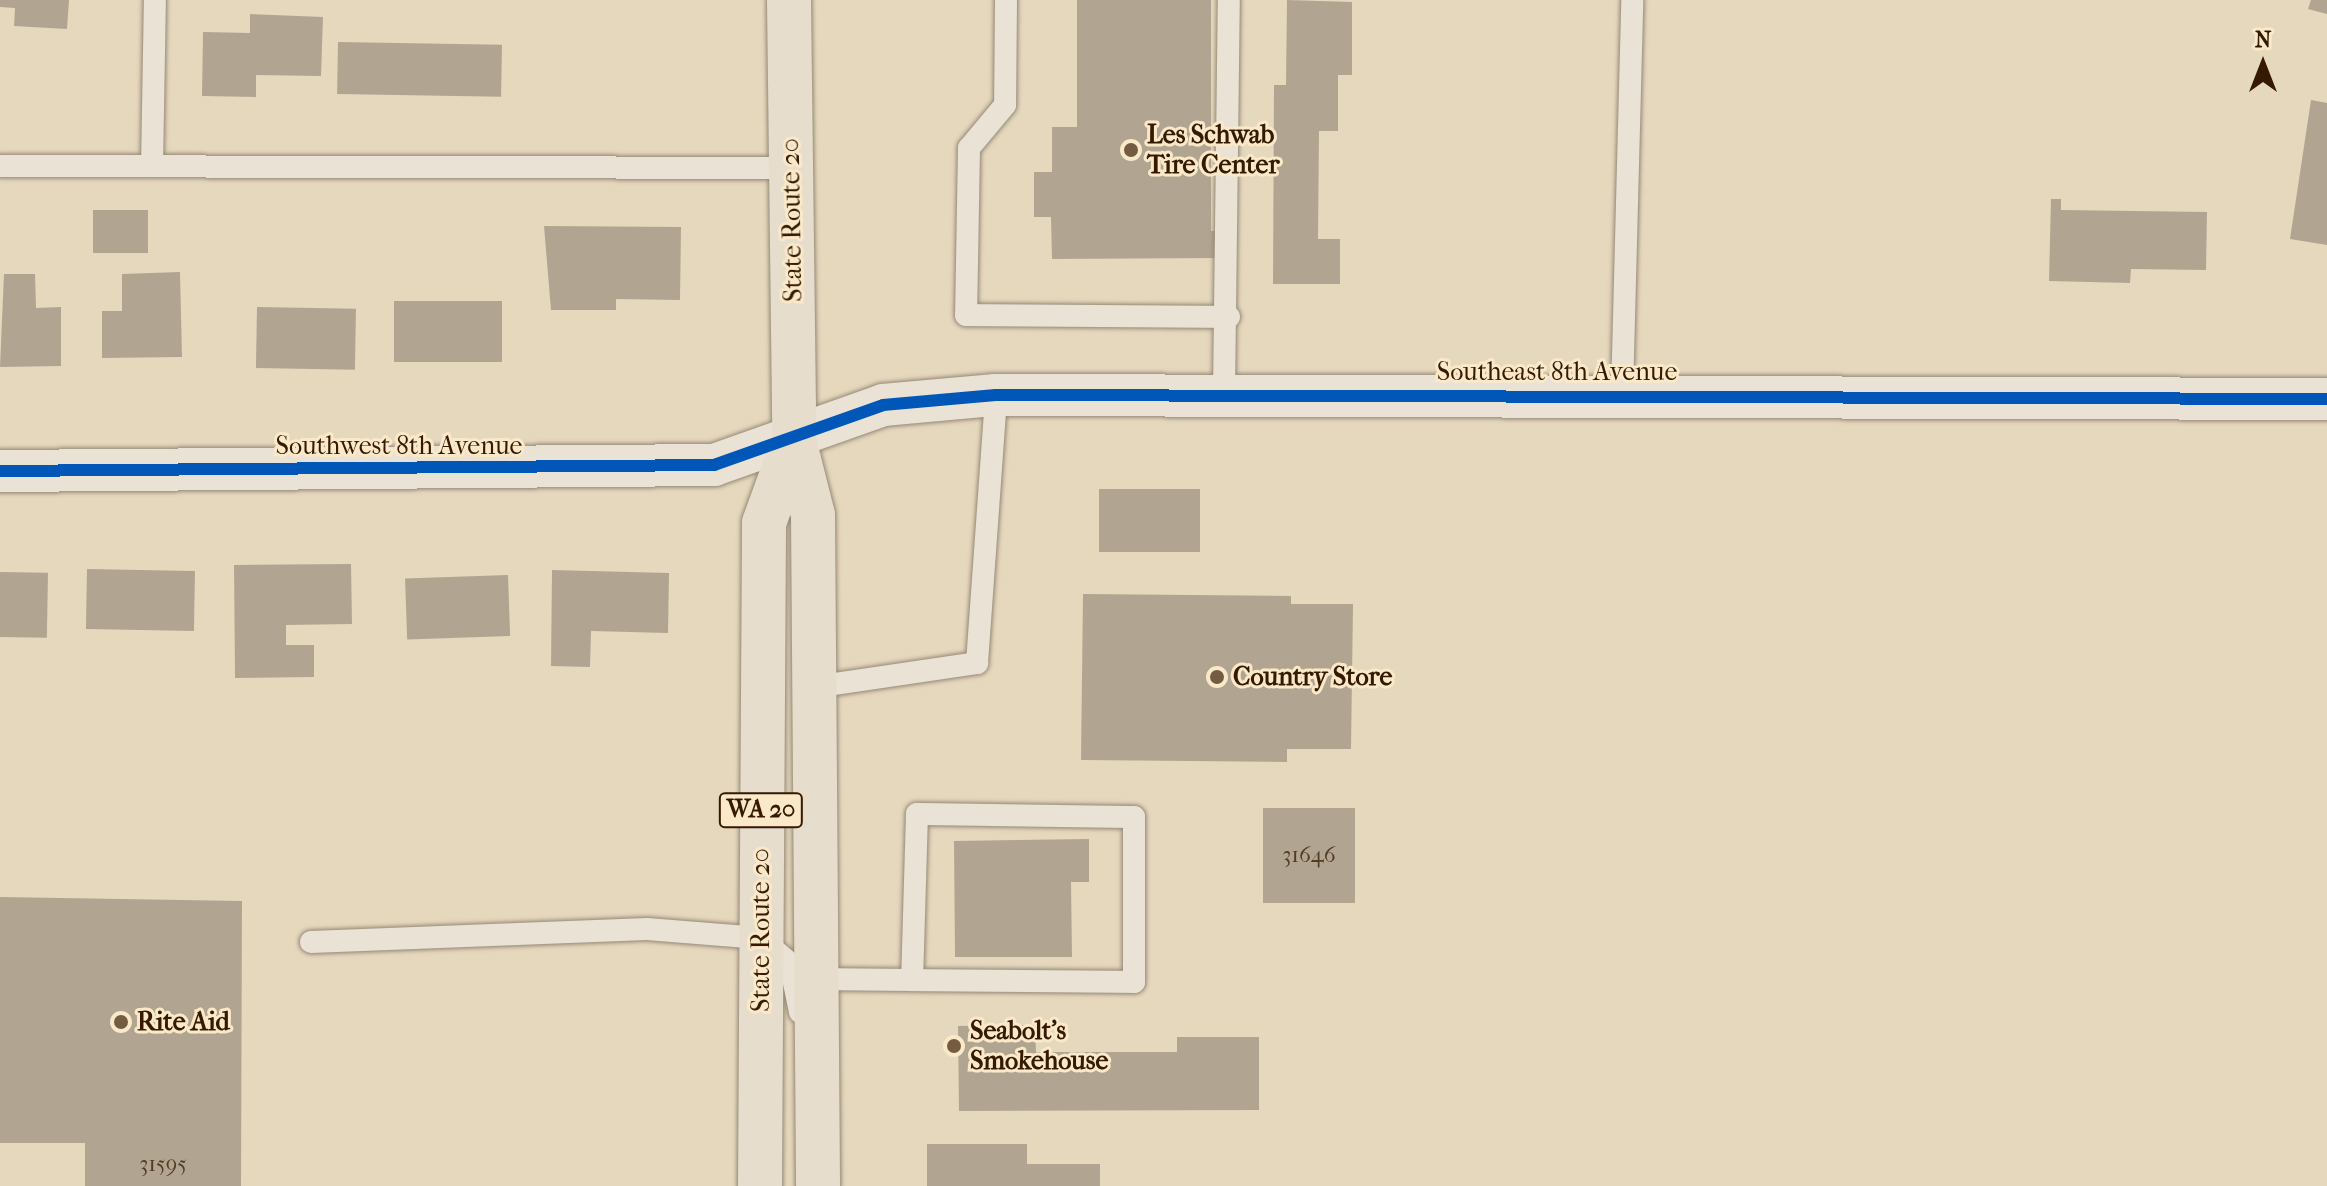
<!DOCTYPE html>
<style>
body{margin:0}
#map{position:relative;width:2327px;height:1186px;overflow:hidden;background:#e6d8bd;font-family:"IM FELL French Canon",serif}
div>[style]{position:absolute}
.building>*{inset:0;background:#b1a592;transform-origin:0 0}
.roads{filter:drop-shadow(0 0 2px #958977) drop-shadow(0 0 2px #958977)}
.service>*{height:22px;margin:-11px;padding:0 11px;transform-origin:11px;border-radius:11px;background:#e9e2d5}
.minor>*{height:42px;margin:-21px;padding:0 21px;transform-origin:21px;border-radius:21px;background:#e9e2d5}
.primary>*{height:44px;margin:-22px;padding:0 22px;transform-origin:22px;border-radius:22px;background:#e6ddcd}
.cycleway>*{height:12px;margin:-6px;padding:0 6px;transform-origin:6px;border-radius:6px;background:#0057b8}
.dots>*{width:22px;height:22px;translate:-50% -50%;box-sizing:border-box;border:4px solid #fae9c9;border-radius:50%}
span{translate:-50% -50%;white-space:nowrap;text-align:center;line-height:1.15;-webkit-text-stroke:6px #fae9c9;paint-order:stroke}
.number-label{font-size:22px;color:#543c24}
.number-label span{-webkit-text-stroke-width:0}
.shield-label span{padding:2px 6px;background:#fae9c9;border:2px solid;border-radius:6px;-webkit-text-stroke-width:0}
.shield-label{font-size:24px;color:#351900;font-weight:700}
.poi-label{font-size:26px;color:#351900;font-weight:700}
.left{translate:0 -50%;text-align:left}
.street-label{font-size:26px;color:#351900}
.north{position:absolute;left:2223px;top:24px;width:80px;height:80px;-webkit-text-stroke:6px #fae9c9;paint-order:stroke;rotate:0deg;font-size:22px;font-weight:700;line-height:32px;text-align:center;color:#351900}
.north::after{content:'';display:block;margin:auto;width:28px;height:36px;background:#351900;clip-path:polygon(50% 0,100% 100%,50% 72%,0 100%)}
</style>
<div id="map">
<div class="building">
<i style="clip-path:polygon(0 0,69px 0,67px 29px,14px 26px,15px 8px,0 7px)"></i>
<i style="clip-path:polygon(1077px 0,1211px 0,1211px 231px,1218px 231px,1218px 258px,1052px 259px,1051px 217px,1034px 217px,1034px 172px,1052px 172px,1052px 127px,1077px 127px)"></i>
<i style="clip-path:polygon(1287px 0,1352px 2px,1352px 75px,1338px 75px,1338px 131px,1319px 131px,1318px 239px,1340px 239px,1340px 284px,1273px 284px,1274px 85px,1286px 85px)"></i>
<i style="clip-path:polygon(2311px 0,2327px 0,2327px 14px,2308px 9px)"></i>
<i style="clip-path:polygon(250px 14px,323px 17px,321px 76px,256px 75px,256px 97px,202px 96px,203px 32px,250px 33px)"></i>
<i style="left:338px;top:42px;width:164px;height:52px;rotate:1deg"></i>
<i style="clip-path:polygon(2311px 100px,2327px 103px,2327px 245px,2290px 239px)"></i>
<i style="clip-path:polygon(2051px 199px,2061px 199px,2061px 210px,2207px 212px,2206px 270px,2131px 269px,2130px 283px,2049px 281px)"></i>
<i style="left:93px;top:210px;width:55px;height:43px"></i>
<i style="clip-path:polygon(544px 226px,681px 227px,680px 300px,616px 299px,616px 310px,551px 310px)"></i>
<i style="clip-path:polygon(180px 272px,182px 357px,102px 358px,102px 311px,122px 311px,122px 274px)"></i>
<i style="clip-path:polygon(4px 274px,35px 274px,36px 308px,61px 307px,61px 366px,0 367px)"></i>
<i style="left:502px;top:301px;width:61px;height:108px;rotate:90deg"></i>
<i style="left:257px;top:307px;width:99px;height:61px;rotate:1deg"></i>
<i style="left:1099px;top:489px;width:101px;height:63px"></i>
<i style="clip-path:polygon(351px 564px,352px 624px,286px 625px,286px 645px,314px 645px,314px 677px,235px 678px,234px 565px)"></i>
<i style="left:87px;top:569px;width:108px;height:60px;rotate:1deg"></i>
<i style="clip-path:polygon(552px 570px,669px 573px,668px 633px,591px 631px,590px 667px,551px 666px)"></i>
<i style="left:0;top:572px;width:48px;height:65px;rotate:1deg"></i>
<i style="left:508px;top:575px;width:61px;height:103px;rotate:88deg"></i>
<i style="clip-path:polygon(1083px 594px,1291px 596px,1291px 604px,1353px 604px,1351px 749px,1287px 749px,1287px 762px,1081px 760px)"></i>
<i style="left:1263px;top:808px;width:92px;height:95px"></i>
<i style="clip-path:polygon(1089px 839px,1089px 882px,1071px 882px,1072px 957px,955px 957px,954px 841px)"></i>
<i style="clip-path:polygon(0 897px,242px 901px,241px 1186px,85px 1186px,85px 1143px,0 1143px)"></i>
<i style="clip-path:polygon(1035px 1025px,1036px 1052px,1177px 1052px,1177px 1037px,1259px 1037px,1259px 1110px,959px 1111px,958px 1026px)"></i>
<i style="clip-path:polygon(927px 1144px,1027px 1144px,1027px 1164px,1100px 1164px,1100px 1186px,927px 1186px)"></i>
</div>
<div class="roads">
<div class="service">
<i style="left:1006px;top:0;width:105px;rotate:90.5deg"></i>
<i style="left:1005px;top:105px;width:56px;rotate:129.9deg"></i>
<i style="left:969px;top:148px;width:167px;rotate:91deg"></i>
<i style="left:966px;top:315px;width:263px;rotate:0.4deg"></i>
<i style="left:0;top:166px;width:791px;rotate:0.14deg"></i>
<i style="left:152px;top:166px;width:166px;rotate:-89deg"></i>
<i style="left:1224px;top:393px;width:393px;rotate:-89.3deg"></i>
<i style="left:1622px;top:394px;width:394px;rotate:-88.5deg"></i>
<i style="left:814px;top:687px;width:165px;rotate:-8.4deg"></i>
<i style="left:977px;top:663px;width:269px;rotate:-85.9deg"></i>
<i style="left:311px;top:942px;width:336px;rotate:-2.2deg"></i>
<i style="left:647px;top:929px;width:113px;rotate:4.6deg"></i>
<i style="left:760px;top:938px;width:39px;rotate:40deg"></i>
<i style="left:790px;top:963px;width:50px;rotate:78.5deg"></i>
<i style="left:814px;top:979px;width:98px;rotate:0.6deg"></i>
<i style="left:912px;top:980px;width:222px;rotate:0.5deg"></i>
<i style="left:1134px;top:982px;width:165px;rotate:-90deg"></i>
<i style="left:1134px;top:817px;width:217px;rotate:-179.2deg"></i>
<i style="left:917px;top:814px;width:166px;rotate:91.7deg"></i>
</div>
<div class="minor">
<i style="left:0;top:471px;width:714px;rotate:-0.48deg"></i>
<i style="left:714px;top:465px;width:179px;rotate:-19.5deg"></i>
<i style="left:883px;top:405px;width:113px;rotate:-5.1deg"></i>
<i style="left:996px;top:395px;width:1331px;rotate:0.17deg"></i>
</div>
<div class="primary">
<i style="left:789px;top:0;width:440px;rotate:89.3deg"></i>
<i style="left:794px;top:440px;width:77px;rotate:75.8deg"></i>
<i style="left:813px;top:515px;width:671px;rotate:89.57deg"></i>
<i style="left:760px;top:1186px;width:663px;rotate:-89.65deg"></i>
<i style="left:764px;top:523px;width:88px;rotate:-70.1deg"></i>
</div>
</div>
<div class="cycleway">
<i style="left:0;top:471px;width:714px;rotate:-0.48deg"></i>
<i style="left:714px;top:465px;width:179px;rotate:-19.5deg"></i>
<i style="left:883px;top:405px;width:113px;rotate:-5.1deg"></i>
<i style="left:996px;top:395px;width:1331px;rotate:0.17deg"></i>
</div>
<div class="dots">
<i style="left:1131px;top:150px;background:#735c42"></i>
<i style="left:1217px;top:677px;background:#735c42"></i>
<i style="left:121px;top:1022px;background:#735c42"></i>
<i style="left:954px;top:1046px;background:#735c42"></i>
</div>
<div class="number-label">
<span style="left:1309px;top:856px">31646</span>
<span style="left:163px;top:1165px">31595</span>
</div>
<div class="shield-label">
<span style="left:761px;top:810px">WA 20</span>
</div>
<div class="poi-label">
<span class="left" style="left:1147px;top:150px">Les Schwab<br>Tire Center</span>
<span class="left" style="left:1233px;top:677px">Country Store</span>
<span class="left" style="left:137px;top:1022px">Rite Aid</span>
<span class="left" style="left:970px;top:1046px">Seabolt's<br>Smokehouse</span>
</div>
<div class="street-label">
<span style="left:792px;top:220px;rotate:-91deg">State Route 20</span>
<span style="left:1557px;top:372px">Southeast 8th Avenue</span>
<span style="left:399px;top:446px">Southwest 8th Avenue</span>
<span style="left:761px;top:930px;rotate:-90deg">State Route 20</span>
</div>
<div class="north">N</div>
</div>
